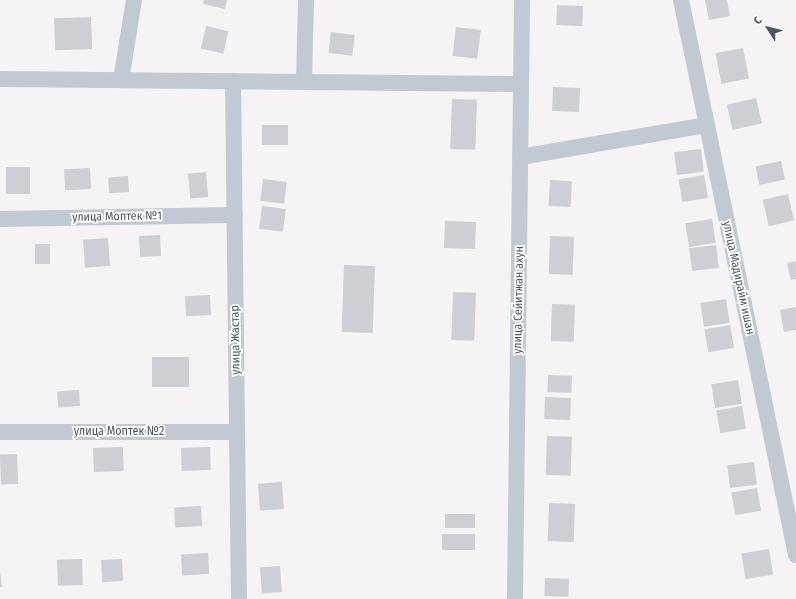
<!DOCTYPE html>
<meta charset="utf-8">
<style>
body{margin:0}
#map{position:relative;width:796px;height:599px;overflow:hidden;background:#f5f3f3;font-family:"Fira Sans Condensed",sans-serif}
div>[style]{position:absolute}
.building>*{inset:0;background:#cdcfd5;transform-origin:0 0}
.minor>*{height:16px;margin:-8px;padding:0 8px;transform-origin:8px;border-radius:8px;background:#c1cad2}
span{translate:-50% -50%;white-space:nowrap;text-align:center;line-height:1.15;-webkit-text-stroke:3.5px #fff;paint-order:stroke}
.street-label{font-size:12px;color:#4a5661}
.north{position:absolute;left:748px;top:8px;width:40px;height:40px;-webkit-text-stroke:3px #fff;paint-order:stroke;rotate:306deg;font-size:11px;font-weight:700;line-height:16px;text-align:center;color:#4a5661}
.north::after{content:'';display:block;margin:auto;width:14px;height:18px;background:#4a5661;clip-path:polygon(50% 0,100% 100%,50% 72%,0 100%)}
</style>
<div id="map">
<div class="building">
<i style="clip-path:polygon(204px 0,227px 0,225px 9px,203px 4px)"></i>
<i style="clip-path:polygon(705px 0,727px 0,730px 16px,709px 20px)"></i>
<i style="left:557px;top:5px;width:26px;height:20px;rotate:2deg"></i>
<i style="left:91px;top:17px;width:32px;height:37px;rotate:88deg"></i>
<i style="left:206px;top:26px;width:23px;height:23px;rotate:13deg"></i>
<i style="left:456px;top:27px;width:25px;height:29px;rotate:7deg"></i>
<i style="left:331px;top:32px;width:24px;height:21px;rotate:7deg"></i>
<i style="left:743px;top:48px;width:31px;height:28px;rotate:79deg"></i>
<i style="left:553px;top:87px;width:27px;height:24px;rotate:2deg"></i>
<i style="left:756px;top:98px;width:26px;height:30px;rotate:77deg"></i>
<i style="left:452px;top:99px;width:25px;height:50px;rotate:2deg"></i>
<i style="left:262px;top:125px;width:26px;height:20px"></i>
<i style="left:701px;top:149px;width:23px;height:27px;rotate:83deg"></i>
<i style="left:781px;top:161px;width:19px;height:26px;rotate:78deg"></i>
<i style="left:6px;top:167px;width:24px;height:27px"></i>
<i style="left:90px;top:168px;width:21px;height:26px;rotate:87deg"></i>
<i style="left:206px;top:172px;width:25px;height:18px;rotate:85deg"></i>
<i style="left:704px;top:175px;width:23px;height:26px;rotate:80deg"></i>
<i style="left:128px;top:176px;width:16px;height:20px;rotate:86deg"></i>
<i style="left:263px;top:179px;width:24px;height:22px;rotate:7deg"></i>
<i style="left:550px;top:180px;width:22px;height:26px;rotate:3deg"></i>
<i style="left:788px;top:194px;width:27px;height:26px;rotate:77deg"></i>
<i style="left:262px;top:206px;width:24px;height:23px;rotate:7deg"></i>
<i style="left:712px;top:219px;width:24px;height:27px;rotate:81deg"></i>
<i style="left:445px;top:221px;width:31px;height:27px;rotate:2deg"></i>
<i style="left:160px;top:235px;width:21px;height:21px;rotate:87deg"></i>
<i style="left:550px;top:236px;width:24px;height:38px;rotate:2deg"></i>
<i style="left:108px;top:238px;width:28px;height:25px;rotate:86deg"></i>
<i style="left:35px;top:244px;width:15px;height:20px"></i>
<i style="left:716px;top:245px;width:23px;height:27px;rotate:83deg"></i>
<i style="clip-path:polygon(796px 261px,796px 279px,791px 280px,787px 263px)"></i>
<i style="left:344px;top:265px;width:31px;height:67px;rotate:2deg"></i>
<i style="left:453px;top:292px;width:23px;height:48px;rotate:2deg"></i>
<i style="left:210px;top:295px;width:20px;height:25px;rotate:87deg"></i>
<i style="left:726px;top:299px;width:24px;height:26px;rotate:81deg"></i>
<i style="left:552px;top:304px;width:23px;height:37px;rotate:2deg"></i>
<i style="clip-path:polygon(796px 307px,796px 330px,784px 332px,780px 310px)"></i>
<i style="left:730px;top:325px;width:23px;height:26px;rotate:80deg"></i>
<i style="left:189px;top:357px;width:30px;height:37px;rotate:90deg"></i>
<i style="left:548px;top:375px;width:24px;height:17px;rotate:2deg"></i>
<i style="left:738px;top:380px;width:24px;height:27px;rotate:81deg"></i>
<i style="left:79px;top:390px;width:16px;height:22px;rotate:86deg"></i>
<i style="left:545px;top:397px;width:26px;height:22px;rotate:2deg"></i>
<i style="left:742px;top:406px;width:23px;height:26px;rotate:80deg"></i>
<i style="left:547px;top:436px;width:25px;height:39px;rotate:2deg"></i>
<i style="left:123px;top:447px;width:24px;height:30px;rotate:88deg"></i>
<i style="left:210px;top:447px;width:23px;height:29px;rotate:88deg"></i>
<i style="left:17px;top:454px;width:30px;height:17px;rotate:88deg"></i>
<i style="left:754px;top:462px;width:23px;height:27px;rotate:83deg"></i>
<i style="left:282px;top:482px;width:27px;height:24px;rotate:86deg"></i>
<i style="left:757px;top:488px;width:23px;height:26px;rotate:80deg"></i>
<i style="left:549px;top:503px;width:26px;height:38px;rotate:2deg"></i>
<i style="left:201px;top:506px;width:20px;height:27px;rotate:87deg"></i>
<i style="left:445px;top:514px;width:30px;height:14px"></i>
<i style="left:442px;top:534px;width:33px;height:16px"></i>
<i style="left:769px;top:549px;width:26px;height:28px;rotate:81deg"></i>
<i style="left:208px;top:553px;width:21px;height:27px;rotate:87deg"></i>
<i style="left:82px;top:559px;width:26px;height:25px;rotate:88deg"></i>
<i style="left:122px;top:559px;width:22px;height:21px;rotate:87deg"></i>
<i style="left:280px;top:566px;width:26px;height:20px;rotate:86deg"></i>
<i style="clip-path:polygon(0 572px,2px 587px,0 587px)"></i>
<i style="left:545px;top:578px;width:24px;height:18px;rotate:2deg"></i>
</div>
<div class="minor">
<i style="left:681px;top:0;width:567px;rotate:78.29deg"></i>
<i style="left:0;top:79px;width:521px;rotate:0.55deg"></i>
<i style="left:121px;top:80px;width:81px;rotate:-80.8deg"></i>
<i style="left:233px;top:81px;width:518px;rotate:89.34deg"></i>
<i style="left:304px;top:81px;width:81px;rotate:-88.6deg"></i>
<i style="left:520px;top:157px;width:190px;rotate:-9.7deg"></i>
<i style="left:0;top:219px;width:235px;rotate:-1deg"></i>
<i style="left:0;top:432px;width:237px"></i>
<i style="left:515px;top:599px;width:599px;rotate:-89.33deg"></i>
</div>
<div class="street-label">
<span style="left:117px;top:217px;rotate:-1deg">улица Моптек №1</span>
<span style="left:738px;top:278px;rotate:78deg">улица Мадирайм ишан</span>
<span style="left:519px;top:300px;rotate:-89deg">улица Сейитжан ахун</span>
<span style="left:236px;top:340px;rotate:-91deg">улица Жастар</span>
<span style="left:119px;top:432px">улица Моптек №2</span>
</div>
<div class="north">С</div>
</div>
